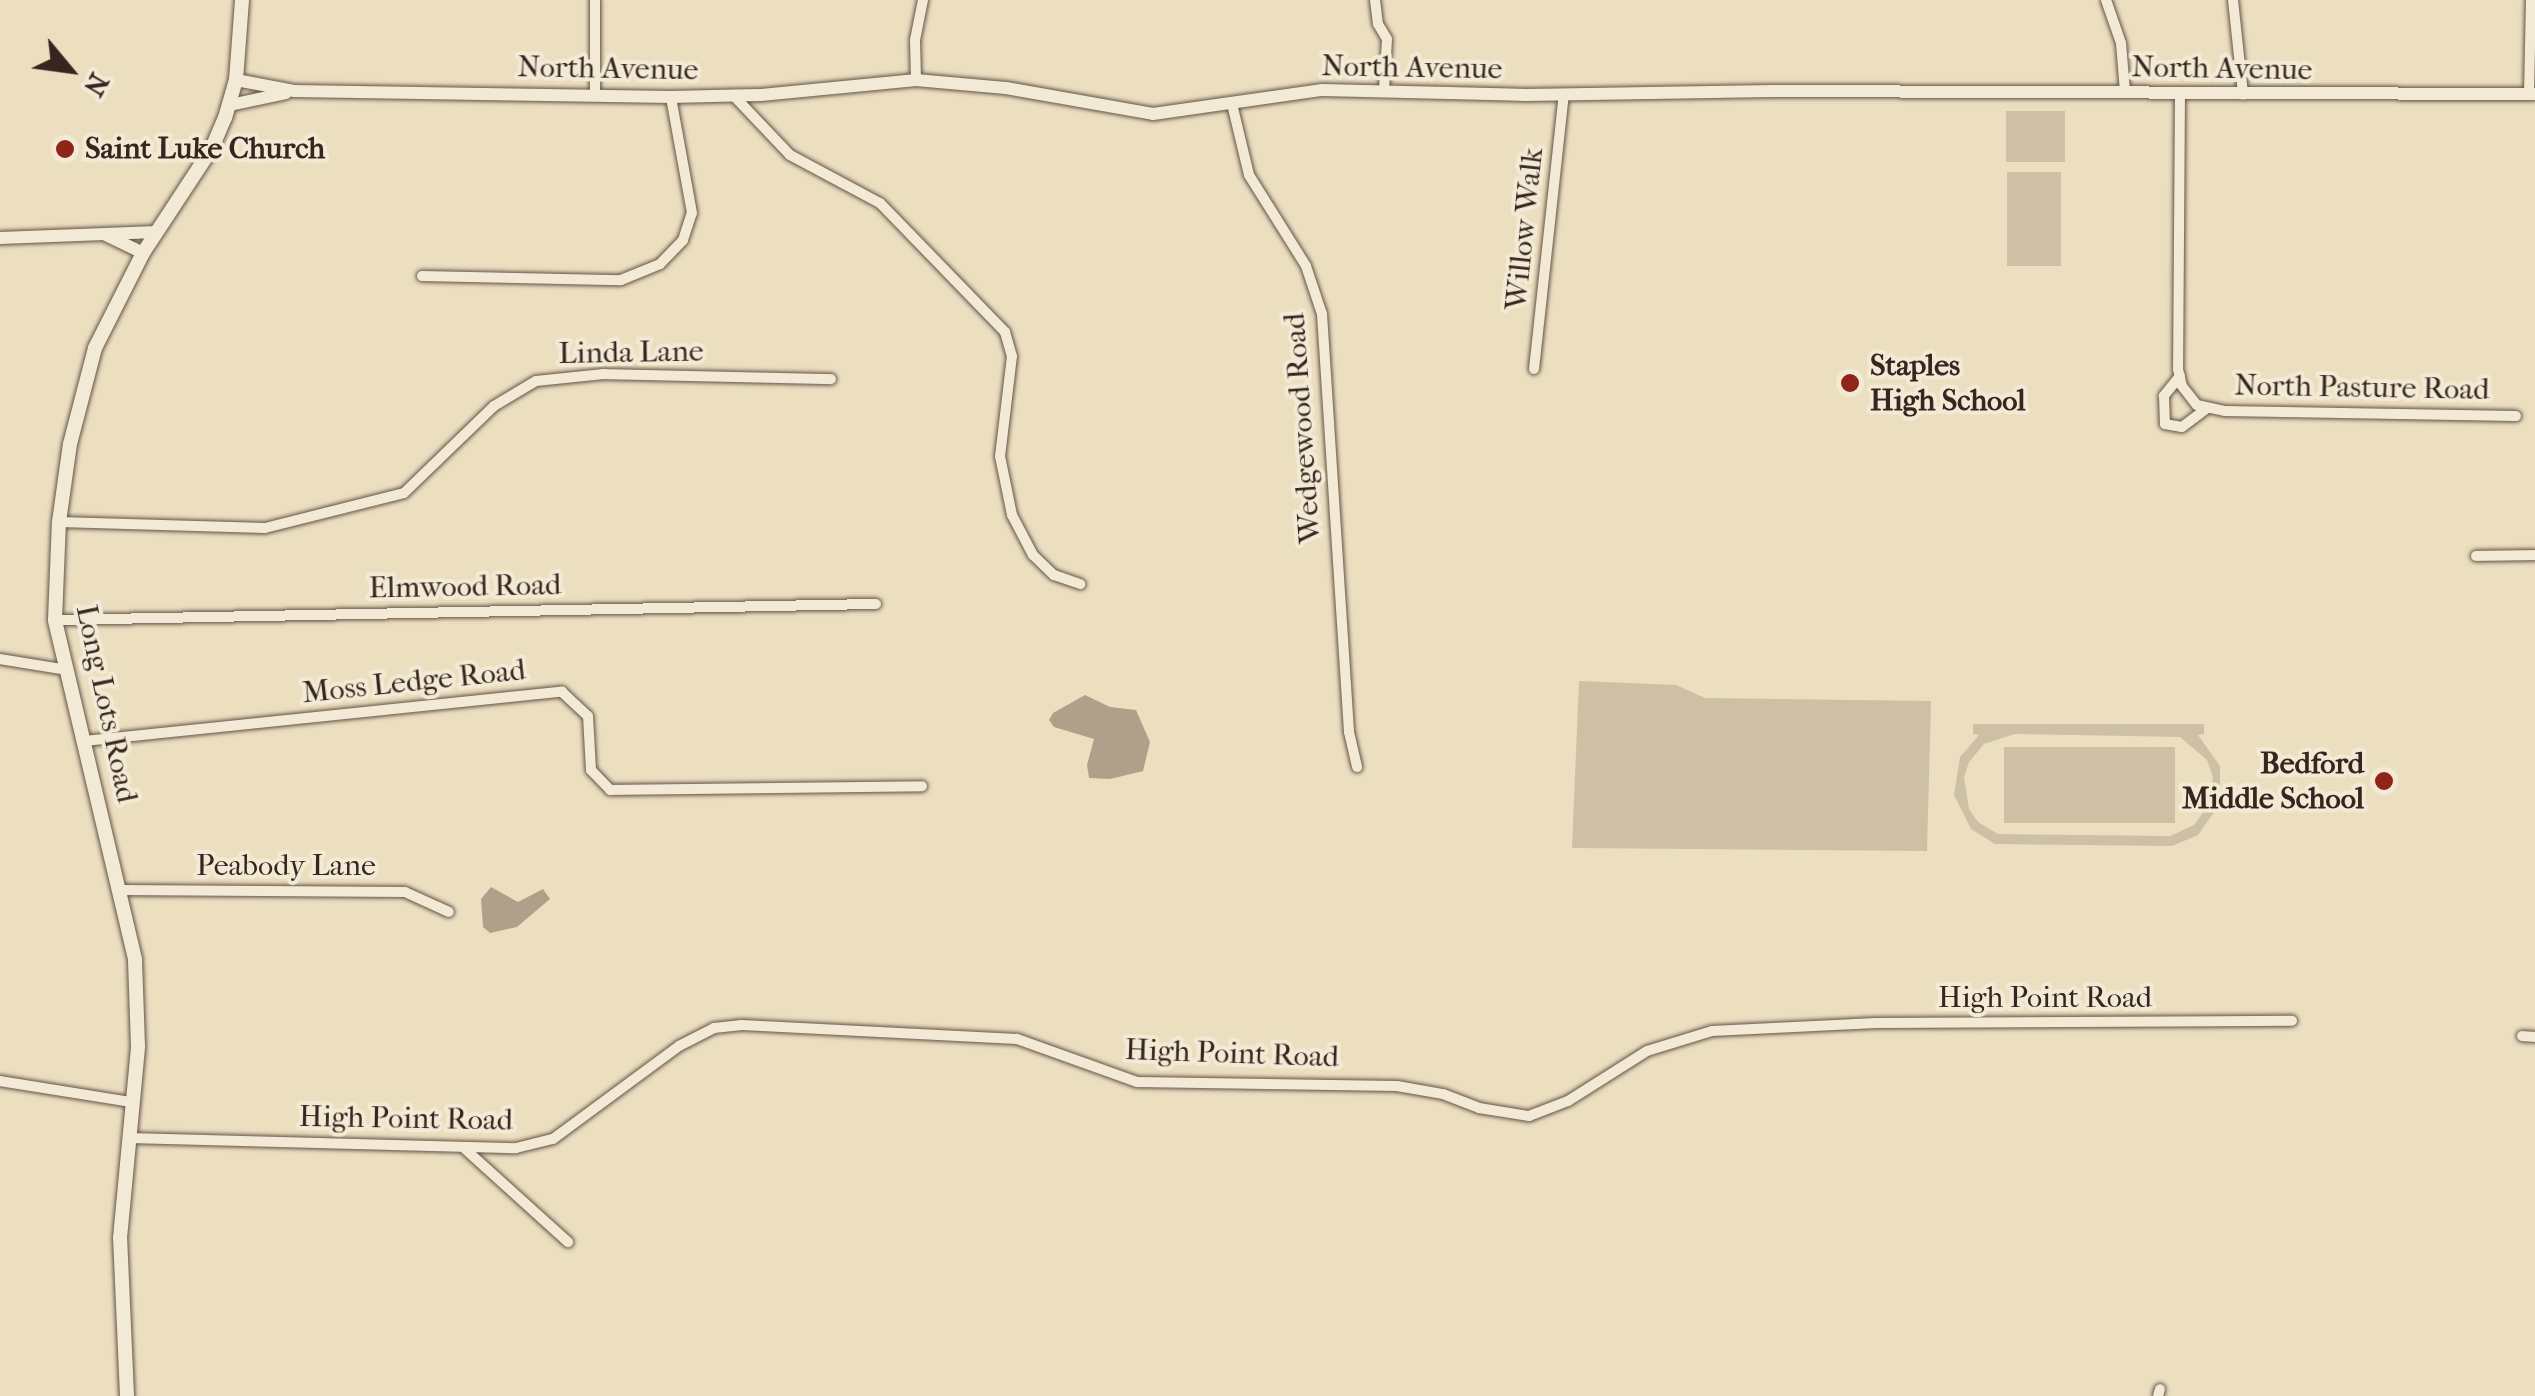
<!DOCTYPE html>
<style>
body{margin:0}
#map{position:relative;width:2535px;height:1396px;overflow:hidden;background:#ecdfc0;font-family:"IM FELL French Canon",serif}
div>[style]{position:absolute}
.green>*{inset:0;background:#cdc0a5;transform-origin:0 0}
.water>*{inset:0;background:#aea089}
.roads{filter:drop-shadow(0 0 2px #645447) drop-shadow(0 0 2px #645447)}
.minor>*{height:10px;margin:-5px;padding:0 5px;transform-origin:5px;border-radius:5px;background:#f3ead6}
.tertiary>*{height:12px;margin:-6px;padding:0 6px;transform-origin:6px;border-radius:6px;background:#f3ead6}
.secondary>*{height:14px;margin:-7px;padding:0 7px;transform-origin:7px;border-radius:7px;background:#f3ead6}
.dots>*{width:28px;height:28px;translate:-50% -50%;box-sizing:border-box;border:5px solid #f3ead6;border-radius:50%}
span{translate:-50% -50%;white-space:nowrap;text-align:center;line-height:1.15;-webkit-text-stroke:8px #f3ead6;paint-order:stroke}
.street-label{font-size:30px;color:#37261f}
.poi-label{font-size:30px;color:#37261f;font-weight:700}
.left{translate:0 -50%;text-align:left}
.right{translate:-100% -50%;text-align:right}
.north{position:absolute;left:20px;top:20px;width:100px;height:100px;-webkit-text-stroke:8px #f3ead6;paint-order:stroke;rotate:119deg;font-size:28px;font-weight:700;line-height:40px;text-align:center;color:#37261f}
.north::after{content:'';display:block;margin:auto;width:35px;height:45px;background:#37261f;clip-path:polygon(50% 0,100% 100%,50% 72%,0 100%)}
</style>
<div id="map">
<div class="green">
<i style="left:2006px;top:111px;width:59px;height:51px"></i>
<i style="left:2007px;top:172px;width:54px;height:94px"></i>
<i style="clip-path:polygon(1579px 681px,1676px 685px,1705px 698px,1931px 701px,1927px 851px,1572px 848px)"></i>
<i style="clip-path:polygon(evenodd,1973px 724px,2204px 724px,2204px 734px,2198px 735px,2220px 766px,2220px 804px,2198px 835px,2172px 846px,1995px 844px,1971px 829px,1954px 795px,1960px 757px,1979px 735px,1973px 734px,1973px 724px,2015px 734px,2180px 737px,2207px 760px,2213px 777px,2210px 803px,2194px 825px,2170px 836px,1998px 834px,1978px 822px,1969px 809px,1964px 777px,1969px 762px,1984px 744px,2015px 734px)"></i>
<i style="left:2175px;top:747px;width:76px;height:171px;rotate:90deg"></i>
</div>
<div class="water">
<i style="clip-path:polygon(1085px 695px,1110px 707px,1136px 710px,1150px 742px,1143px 771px,1110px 779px,1089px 778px,1087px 765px,1094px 739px,1054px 727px,1049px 720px,1053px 713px)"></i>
<i style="clip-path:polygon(491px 887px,518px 902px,543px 889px,550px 899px,517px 927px,490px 933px,483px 927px,481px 899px)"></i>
</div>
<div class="roads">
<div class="minor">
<i style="left:1375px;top:0;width:24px;rotate:83deg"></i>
<i style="left:1378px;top:24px;width:17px;rotate:59deg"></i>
<i style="left:1387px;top:39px;width:51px;rotate:93.4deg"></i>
<i style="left:2106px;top:0;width:46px;rotate:70.8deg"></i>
<i style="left:2121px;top:43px;width:49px;rotate:85.3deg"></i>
<i style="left:2233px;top:0;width:95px;rotate:83.9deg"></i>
<i style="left:916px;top:80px;width:40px;rotate:-91.4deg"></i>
<i style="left:915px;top:40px;width:41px;rotate:-78.7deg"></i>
<i style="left:2180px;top:93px;width:276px;rotate:90.4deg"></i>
<i style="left:2178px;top:369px;width:17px;rotate:77deg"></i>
<i style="left:2182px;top:386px;width:24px;rotate:52deg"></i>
<i style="left:2197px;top:405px;width:29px;rotate:12deg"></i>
<i style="left:2225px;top:411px;width:291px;rotate:1deg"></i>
<i style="left:595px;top:94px;width:94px;rotate:-90deg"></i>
<i style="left:2529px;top:94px;width:94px;rotate:-88.8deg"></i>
<i style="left:734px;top:96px;width:81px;rotate:46.5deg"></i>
<i style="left:790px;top:155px;width:102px;rotate:28.1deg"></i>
<i style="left:880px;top:203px;width:180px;rotate:45.9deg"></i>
<i style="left:1005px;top:332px;width:25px;rotate:74deg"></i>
<i style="left:1012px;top:356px;width:101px;rotate:96.8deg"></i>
<i style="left:1000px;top:456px;width:60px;rotate:78.5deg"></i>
<i style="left:1012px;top:515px;width:45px;rotate:62.3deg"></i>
<i style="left:1033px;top:555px;width:29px;rotate:44deg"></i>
<i style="left:1054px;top:575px;width:28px;rotate:19deg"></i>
<i style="left:1232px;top:104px;width:73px;rotate:76.5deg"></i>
<i style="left:1249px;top:175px;width:107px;rotate:57.9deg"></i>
<i style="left:1306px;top:266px;width:51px;rotate:71.6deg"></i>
<i style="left:1322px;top:314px;width:419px;rotate:86.3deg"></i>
<i style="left:1349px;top:732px;width:36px;rotate:77deg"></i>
<i style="left:422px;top:276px;width:199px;rotate:1.2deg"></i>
<i style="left:621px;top:280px;width:42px;rotate:-22.3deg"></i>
<i style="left:660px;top:264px;width:33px;rotate:-46deg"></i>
<i style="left:683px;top:240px;width:28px;rotate:-72deg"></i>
<i style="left:692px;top:213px;width:118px;rotate:-100.3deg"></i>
<i style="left:1534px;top:369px;width:276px;rotate:-83.8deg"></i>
<i style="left:2180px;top:376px;width:26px;rotate:129deg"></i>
<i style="left:2164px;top:396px;width:28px;rotate:88deg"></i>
<i style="left:2165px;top:424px;width:17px;rotate:10deg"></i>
<i style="left:2182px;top:427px;width:30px;rotate:-37deg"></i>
<i style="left:59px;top:522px;width:206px;rotate:1.7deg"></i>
<i style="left:265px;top:528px;width:143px;rotate:-14.1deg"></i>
<i style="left:404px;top:493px;width:125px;rotate:-44deg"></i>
<i style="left:494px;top:406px;width:49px;rotate:-30.8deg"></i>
<i style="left:536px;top:381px;width:68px;rotate:-5.9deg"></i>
<i style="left:604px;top:374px;width:227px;rotate:1.3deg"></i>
<i style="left:2476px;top:556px;width:59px;rotate:-1deg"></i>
<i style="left:55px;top:620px;width:821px;rotate:-1.12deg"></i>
<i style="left:0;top:659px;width:68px;rotate:9.3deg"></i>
<i style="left:84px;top:741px;width:481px;rotate:-5.9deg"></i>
<i style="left:562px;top:692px;width:35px;rotate:43deg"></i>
<i style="left:588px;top:716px;width:54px;rotate:86.8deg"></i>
<i style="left:591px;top:770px;width:28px;rotate:46deg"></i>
<i style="left:610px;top:790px;width:312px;rotate:-0.7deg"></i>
<i style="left:119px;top:890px;width:286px;rotate:0.4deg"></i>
<i style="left:405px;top:892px;width:48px;rotate:24.4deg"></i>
<i style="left:2522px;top:1036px;width:13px;rotate:4deg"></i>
<i style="left:0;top:1081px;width:133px;rotate:9.1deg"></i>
<i style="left:129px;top:1138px;width:387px;rotate:1.5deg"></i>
<i style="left:516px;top:1148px;width:38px;rotate:-14deg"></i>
<i style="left:553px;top:1139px;width:157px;rotate:-36.4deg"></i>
<i style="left:679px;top:1046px;width:39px;rotate:-27deg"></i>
<i style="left:714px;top:1028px;width:28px;rotate:-6deg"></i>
<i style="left:742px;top:1025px;width:275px;rotate:2.9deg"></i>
<i style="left:1017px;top:1039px;width:127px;rotate:19.7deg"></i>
<i style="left:1137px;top:1082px;width:260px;rotate:0.9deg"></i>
<i style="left:1397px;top:1086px;width:47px;rotate:9.9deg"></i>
<i style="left:1443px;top:1094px;width:39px;rotate:21deg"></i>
<i style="left:1479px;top:1108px;width:51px;rotate:9.1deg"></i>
<i style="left:1529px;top:1116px;width:42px;rotate:-21deg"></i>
<i style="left:1568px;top:1101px;width:93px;rotate:-32.3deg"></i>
<i style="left:1647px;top:1051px;width:68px;rotate:-17.1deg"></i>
<i style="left:1712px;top:1031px;width:164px;rotate:-2.8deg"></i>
<i style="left:1876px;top:1023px;width:416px;rotate:-0.3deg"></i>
<i style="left:465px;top:1149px;width:139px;rotate:42.1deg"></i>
<i style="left:2158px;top:1396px;width:7px;rotate:-74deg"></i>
</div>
<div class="tertiary">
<i style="left:236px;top:80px;width:59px;rotate:10.7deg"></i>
<i style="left:294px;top:91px;width:377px;rotate:0.9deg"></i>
<i style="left:671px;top:97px;width:90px;rotate:-1.3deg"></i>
<i style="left:761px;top:95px;width:156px;rotate:-5.5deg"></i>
<i style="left:916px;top:80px;width:90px;rotate:5.1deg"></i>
<i style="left:1006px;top:88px;width:149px;rotate:10deg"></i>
<i style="left:1153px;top:114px;width:171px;rotate:-8.1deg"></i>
<i style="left:1322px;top:90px;width:204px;rotate:1.4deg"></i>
<i style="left:1526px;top:95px;width:247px;rotate:-0.9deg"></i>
<i style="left:1773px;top:91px;width:762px;rotate:0.23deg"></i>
<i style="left:230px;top:105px;width:57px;rotate:-12.1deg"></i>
<i style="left:106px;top:235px;width:41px;rotate:25.9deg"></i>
<i style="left:0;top:238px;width:157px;rotate:-2.2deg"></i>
</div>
<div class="secondary">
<i style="left:127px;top:1396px;width:158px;rotate:-92.5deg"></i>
<i style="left:120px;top:1238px;width:193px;rotate:-84.6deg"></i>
<i style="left:138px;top:1046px;width:87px;rotate:-92deg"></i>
<i style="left:135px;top:959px;width:348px;rotate:-103.3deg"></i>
<i style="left:55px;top:620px;width:98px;rotate:-87.7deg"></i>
<i style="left:59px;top:522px;width:79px;rotate:-82deg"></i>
<i style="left:70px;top:444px;width:99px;rotate:-75.4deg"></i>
<i style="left:95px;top:348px;width:106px;rotate:-63.2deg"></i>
<i style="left:143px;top:253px;width:126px;rotate:-56.7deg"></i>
<i style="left:212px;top:148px;width:33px;rotate:-67deg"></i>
<i style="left:225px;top:118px;width:40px;rotate:-74deg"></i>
<i style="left:236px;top:80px;width:80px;rotate:-85.7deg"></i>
</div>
</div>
<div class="dots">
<i style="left:65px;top:149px;background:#8f2418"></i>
<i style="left:1850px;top:383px;background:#8f2418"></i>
<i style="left:2384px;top:781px;background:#8f2418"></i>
</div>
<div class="street-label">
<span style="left:1412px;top:68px;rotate:1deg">North Avenue</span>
<span style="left:608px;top:69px;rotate:1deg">North Avenue</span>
<span style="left:2222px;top:69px;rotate:1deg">North Avenue</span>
<span style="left:1525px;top:229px;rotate:-84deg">Willow Walk</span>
<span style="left:631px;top:353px;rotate:-1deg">Linda Lane</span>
<span style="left:2362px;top:388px;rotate:1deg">North Pasture Road</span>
<span style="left:1303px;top:428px;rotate:-94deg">Wedgewood Road</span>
<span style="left:465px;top:587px;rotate:-1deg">Elmwood Road</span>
<span style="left:414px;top:682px;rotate:-6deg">Moss Ledge Road</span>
<span style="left:106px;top:704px;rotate:78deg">Long Lots Road</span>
<span style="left:286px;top:866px">Peabody Lane</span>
<span style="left:2045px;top:998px">High Point Road</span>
<span style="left:1232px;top:1054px;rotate:2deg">High Point Road</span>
<span style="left:406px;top:1119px;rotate:1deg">High Point Road</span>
</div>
<div class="poi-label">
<span class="left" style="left:85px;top:149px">Saint Luke Church</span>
<span class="left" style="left:1870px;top:383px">Staples<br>High School</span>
<span class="right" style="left:2364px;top:781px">Bedford<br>Middle School</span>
</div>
<div class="north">N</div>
</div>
